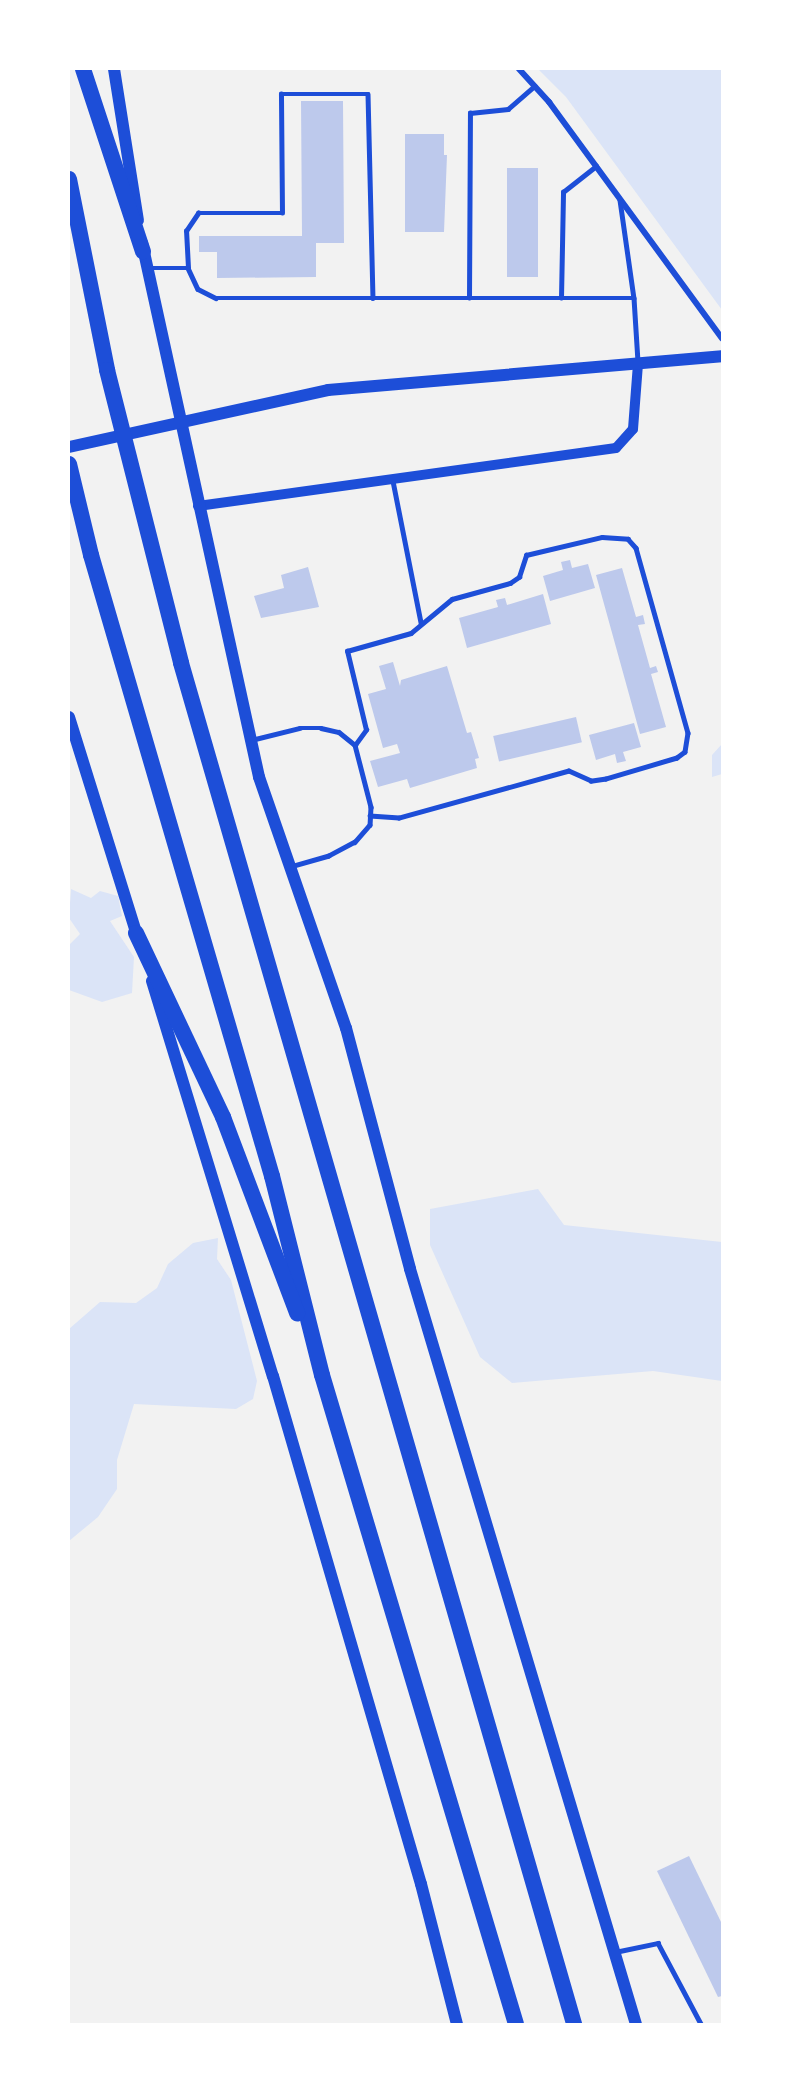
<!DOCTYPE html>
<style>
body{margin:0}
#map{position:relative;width:791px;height:2093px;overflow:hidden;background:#f2f2f2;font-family:Commissioner,sans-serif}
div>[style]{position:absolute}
.green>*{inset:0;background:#dbe4f7}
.building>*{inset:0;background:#bdc9ec;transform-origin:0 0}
.service>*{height:4.5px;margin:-2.25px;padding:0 2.25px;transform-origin:2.25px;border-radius:2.25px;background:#1d4ed8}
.minor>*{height:6px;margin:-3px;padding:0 3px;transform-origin:3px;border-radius:3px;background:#1d4ed8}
.tertiary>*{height:10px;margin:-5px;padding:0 5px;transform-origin:5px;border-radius:5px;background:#1d4ed8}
.secondary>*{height:12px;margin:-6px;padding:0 6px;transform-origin:6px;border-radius:6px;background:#1d4ed8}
.motorway>*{height:16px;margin:-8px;padding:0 8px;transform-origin:8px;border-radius:8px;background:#1d4ed8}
span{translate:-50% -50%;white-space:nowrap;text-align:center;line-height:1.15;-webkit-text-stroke:6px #fff;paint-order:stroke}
.frame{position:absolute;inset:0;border:70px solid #fff;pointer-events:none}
</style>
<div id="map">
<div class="green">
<i style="clip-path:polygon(538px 69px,722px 69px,722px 310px,566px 97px)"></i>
<i style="clip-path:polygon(722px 744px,722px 774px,712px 777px,712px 755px)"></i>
<i style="clip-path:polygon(71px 889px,91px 898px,100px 891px,118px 896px,122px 916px,110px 921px,134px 957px,132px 993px,102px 1002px,69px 990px,69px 945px,80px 934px,69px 918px)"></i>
<i style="clip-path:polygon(538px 1189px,564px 1225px,722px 1242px,722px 1381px,653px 1371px,512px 1383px,480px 1357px,430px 1245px,430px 1209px)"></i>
<i style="clip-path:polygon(218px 1238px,217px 1259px,231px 1280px,257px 1381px,253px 1399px,236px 1409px,134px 1404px,117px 1460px,117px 1489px,98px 1517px,69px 1541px,69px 1329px,100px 1302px,136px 1303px,157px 1288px,168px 1264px,193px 1243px)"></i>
</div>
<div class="building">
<i style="clip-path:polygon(301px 101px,343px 101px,344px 243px,316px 243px,316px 277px,217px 278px,217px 252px,199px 252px,199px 236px,302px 236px)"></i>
<i style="clip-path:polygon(405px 134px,444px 134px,444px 155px,447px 155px,444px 232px,405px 232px)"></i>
<i style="left:507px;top:168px;width:31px;height:109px"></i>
<i style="clip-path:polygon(570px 560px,572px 568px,588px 564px,595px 588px,550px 601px,543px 576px,563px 570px,561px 562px)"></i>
<i style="clip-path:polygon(308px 567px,319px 607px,261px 618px,254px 596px,284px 588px,281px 575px)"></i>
<i style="clip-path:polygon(622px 568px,636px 617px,643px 615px,645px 624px,638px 625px,650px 668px,656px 666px,658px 672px,651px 674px,666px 727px,640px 734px,596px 575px)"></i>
<i style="clip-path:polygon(543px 594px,551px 624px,467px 648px,459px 618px,498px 607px,496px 600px,505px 598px,507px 605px)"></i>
<i style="clip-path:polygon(393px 662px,400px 686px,401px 680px,447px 666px,467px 733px,471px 732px,479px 758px,475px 759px,477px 768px,410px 788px,407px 779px,378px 787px,370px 761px,400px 753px,397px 744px,383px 748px,368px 694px,386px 689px,379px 666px)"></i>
<i style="left:576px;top:717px;width:26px;height:85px;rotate:77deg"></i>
<i style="clip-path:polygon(634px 723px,641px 747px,623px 752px,626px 761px,617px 763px,615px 754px,596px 760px,589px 735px)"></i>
<i style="clip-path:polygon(689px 1856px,722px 1924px,722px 1996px,718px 1997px,657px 1871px)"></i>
</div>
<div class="service">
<i style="left:620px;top:200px;width:99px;rotate:81.9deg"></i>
<i style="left:149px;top:268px;width:39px"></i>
<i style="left:188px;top:268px;width:23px;rotate:65deg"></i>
<i style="left:198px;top:289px;width:20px;rotate:27deg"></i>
<i style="left:216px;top:298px;width:418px"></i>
<i style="left:634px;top:298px;width:64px;rotate:86.4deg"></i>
<i style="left:188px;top:268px;width:37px;rotate:-93deg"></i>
<i style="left:186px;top:231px;width:22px;rotate:-56deg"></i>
<i style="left:198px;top:213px;width:84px"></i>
<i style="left:282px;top:213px;width:119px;rotate:-90.5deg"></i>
<i style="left:281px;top:94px;width:87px"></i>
<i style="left:368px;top:94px;width:204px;rotate:88.6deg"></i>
<i style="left:469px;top:298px;width:185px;rotate:-89.7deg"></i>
<i style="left:470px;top:113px;width:38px;rotate:-6deg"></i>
<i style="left:508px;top:109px;width:35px;rotate:-41deg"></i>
<i style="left:561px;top:298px;width:106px;rotate:-88.9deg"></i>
<i style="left:563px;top:192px;width:42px;rotate:-38.2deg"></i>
<i style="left:393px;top:481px;width:145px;rotate:78.8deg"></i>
<i style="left:251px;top:740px;width:50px;rotate:-13.8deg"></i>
<i style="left:300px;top:728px;width:21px"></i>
<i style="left:321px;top:728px;width:18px;rotate:13deg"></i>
<i style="left:339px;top:732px;width:21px;rotate:39deg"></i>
<i style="left:355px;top:745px;width:64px;rotate:75.5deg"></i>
<i style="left:371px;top:807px;width:18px;rotate:93deg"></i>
<i style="left:370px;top:825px;width:23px;rotate:131deg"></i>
<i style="left:355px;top:842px;width:30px;rotate:152deg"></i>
<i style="left:329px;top:856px;width:41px;rotate:164.2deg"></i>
<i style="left:355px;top:745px;width:19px;rotate:-54deg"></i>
<i style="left:366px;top:730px;width:81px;rotate:-103.5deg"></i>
<i style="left:347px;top:651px;width:66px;rotate:-15.7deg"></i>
<i style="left:411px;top:633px;width:53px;rotate:-39.7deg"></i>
<i style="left:452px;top:599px;width:60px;rotate:-15.4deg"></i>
<i style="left:510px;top:583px;width:11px;rotate:-34deg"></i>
<i style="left:519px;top:577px;width:23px;rotate:-72deg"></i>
<i style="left:526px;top:555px;width:78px;rotate:-13.3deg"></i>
<i style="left:602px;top:537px;width:26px;rotate:4deg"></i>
<i style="left:628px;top:539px;width:12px;rotate:48deg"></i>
<i style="left:636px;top:548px;width:192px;rotate:74.3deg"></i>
<i style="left:688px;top:733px;width:19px;rotate:99deg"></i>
<i style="left:685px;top:752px;width:10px;rotate:143deg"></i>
<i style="left:677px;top:758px;width:74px;rotate:163.5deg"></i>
<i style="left:606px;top:779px;width:15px;rotate:172deg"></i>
<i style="left:591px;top:781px;width:24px;rotate:-156deg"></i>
<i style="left:569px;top:771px;width:176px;rotate:164.5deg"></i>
<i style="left:399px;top:818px;width:29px;rotate:-176deg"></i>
<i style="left:615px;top:1952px;width:44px;rotate:-11.8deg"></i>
<i style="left:658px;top:1943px;width:92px;rotate:62deg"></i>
</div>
<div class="minor">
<i style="left:519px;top:69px;width:45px;rotate:47.7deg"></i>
<i style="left:549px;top:102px;width:293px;rotate:53.8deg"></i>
</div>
<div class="tertiary">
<i style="left:198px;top:506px;width:422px;rotate:-7.9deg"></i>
<i style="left:616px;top:448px;width:25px;rotate:-48deg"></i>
<i style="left:633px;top:429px;width:65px;rotate:-85.6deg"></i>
</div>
<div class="secondary">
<i style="left:114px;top:69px;width:153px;rotate:81deg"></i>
<i style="left:142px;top:243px;width:547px;rotate:77.64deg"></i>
<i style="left:259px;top:777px;width:266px;rotate:70.9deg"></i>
<i style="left:346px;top:1028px;width:249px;rotate:75.1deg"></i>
<i style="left:410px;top:1269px;width:788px;rotate:73.34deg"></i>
<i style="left:69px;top:447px;width:265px;rotate:-12.4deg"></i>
<i style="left:328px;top:390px;width:395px;rotate:-4.9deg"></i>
<i style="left:69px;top:717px;width:232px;rotate:72.7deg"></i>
<i style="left:152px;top:981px;width:413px;rotate:73deg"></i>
<i style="left:273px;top:1376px;width:529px;rotate:73.76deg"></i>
<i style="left:421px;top:1884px;width:145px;rotate:75.6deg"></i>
</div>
<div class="motorway">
<i style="left:83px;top:69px;width:192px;rotate:71.8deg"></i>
<i style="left:69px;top:179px;width:195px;rotate:78.7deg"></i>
<i style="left:107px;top:370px;width:302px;rotate:75.8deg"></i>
<i style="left:181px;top:663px;width:1417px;rotate:73.89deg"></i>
<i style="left:69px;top:464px;width:94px;rotate:76.4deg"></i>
<i style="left:91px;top:555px;width:647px;rotate:73.75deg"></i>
<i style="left:272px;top:1176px;width:205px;rotate:75.9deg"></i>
<i style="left:322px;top:1375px;width:677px;rotate:73.36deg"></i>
<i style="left:136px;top:933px;width:204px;rotate:64.7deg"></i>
<i style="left:223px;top:1117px;width:210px;rotate:69.3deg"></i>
</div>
<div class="frame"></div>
</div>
